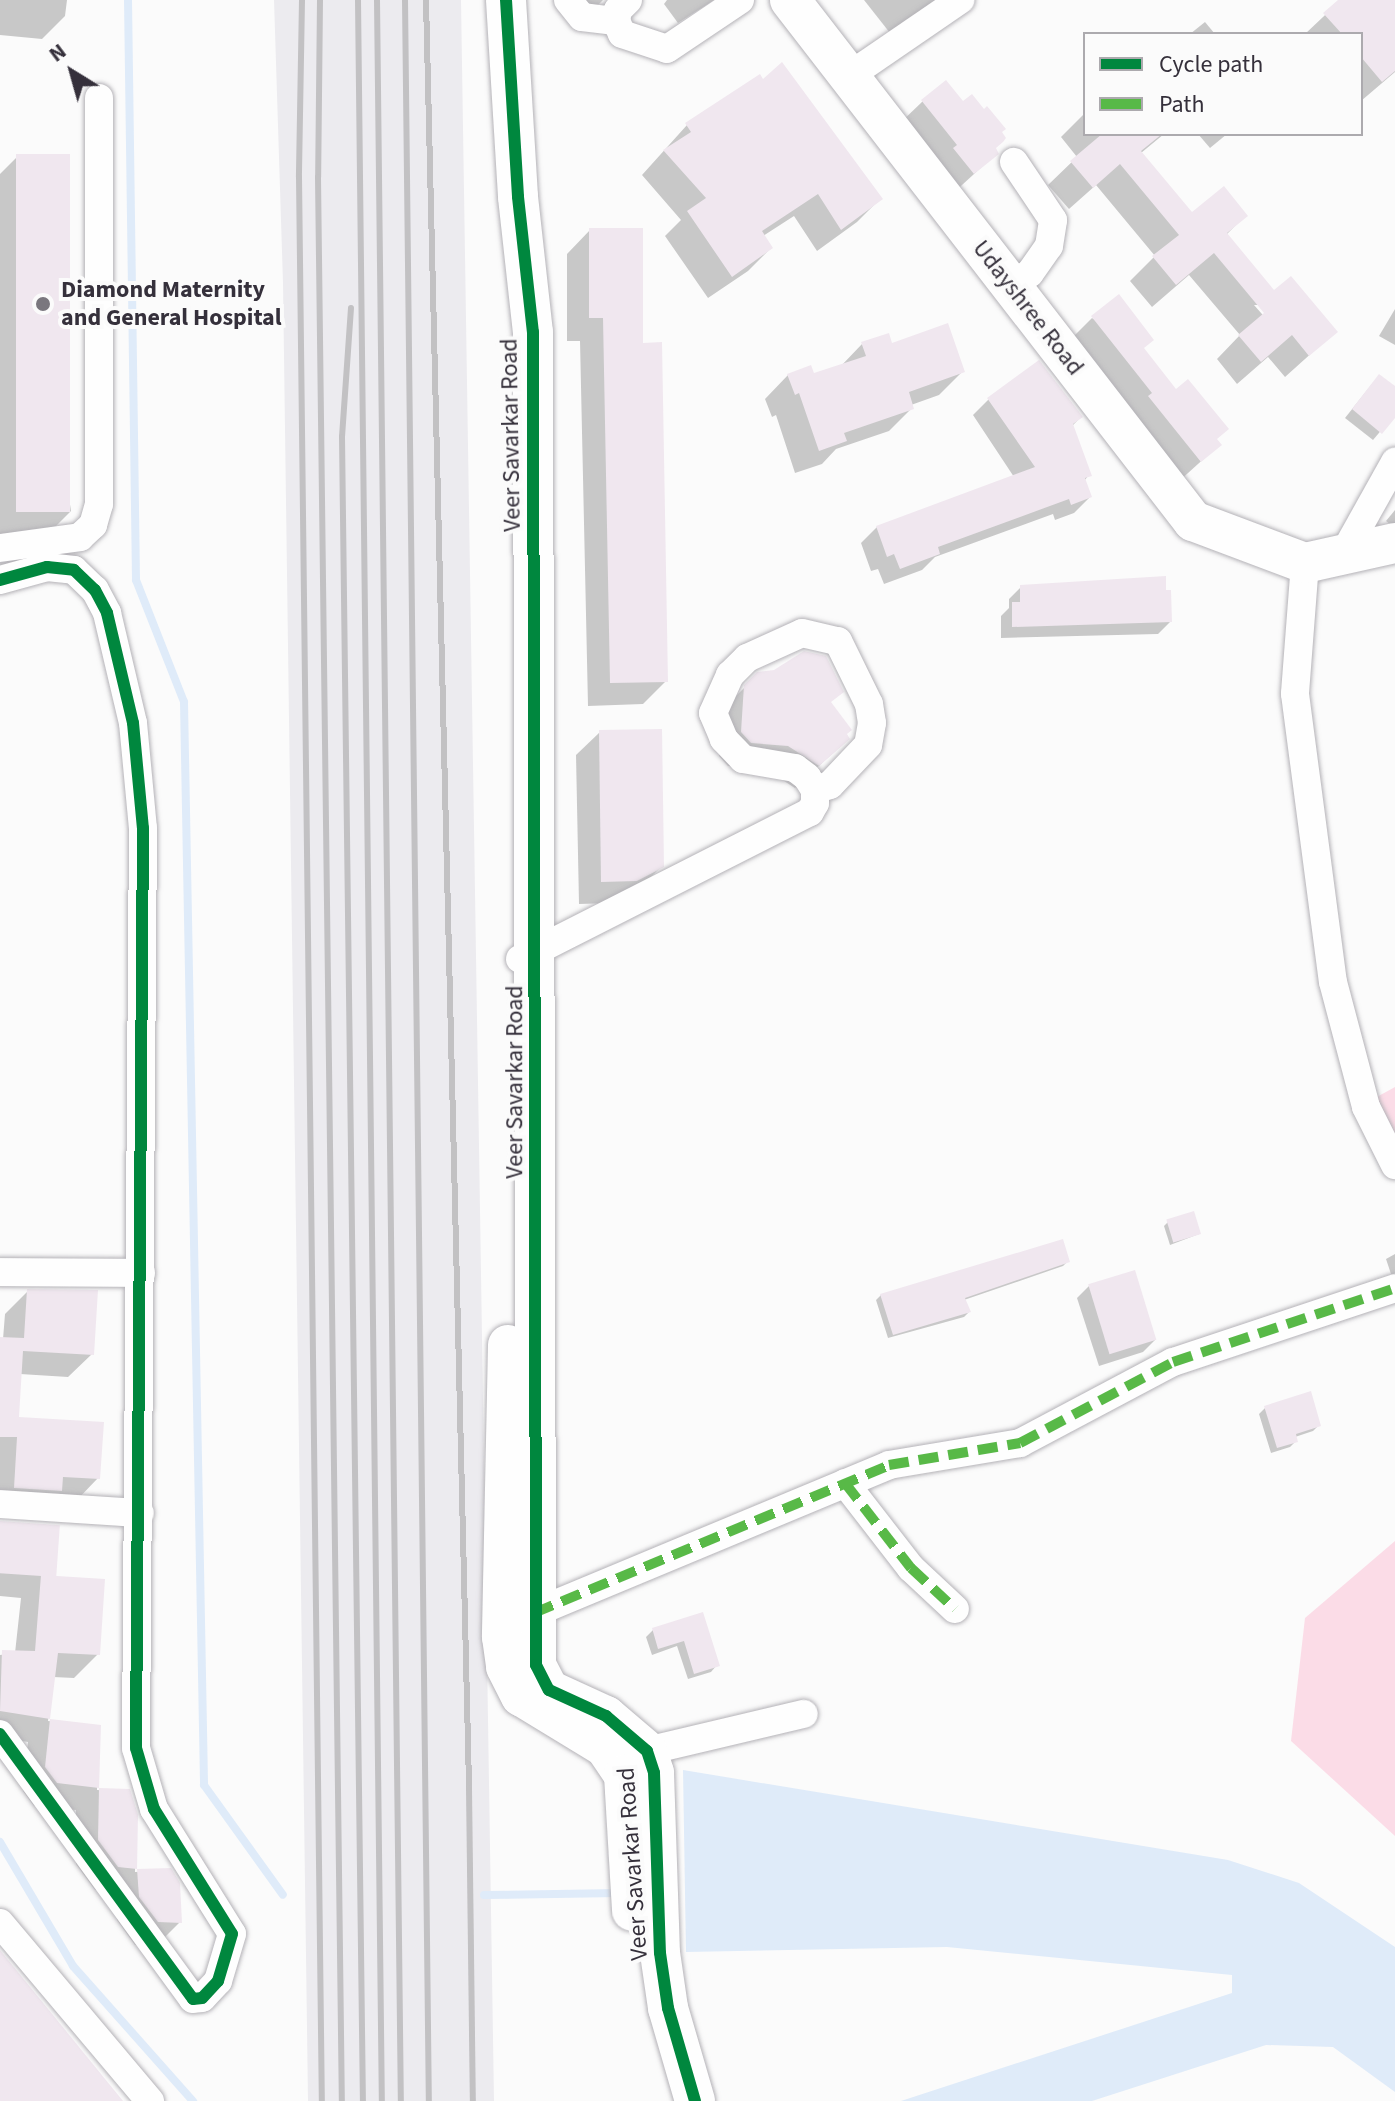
<!DOCTYPE html>
<style>
body{margin:0}
#map{position:relative;width:1395px;height:2101px;overflow:hidden;background:#fbfbfb;font-family:"Source Sans 3",sans-serif}
div>[style]{position:absolute}
.built>*{inset:0;background:#ecebef}
.green>*{inset:0;background:#fbdce7}
.water>*{inset:0;background:#dfebf9}
.shadow>*{inset:0;background:#0003}
.stream>*{height:8px;margin:-4px;padding:0 4px;transform-origin:4px;border-radius:4px;background:#dfebf9}
.building>*{inset:0;background:#f0e7ef;transform-origin:0 0}
.roads{filter:drop-shadow(0 0 2px #b4b2b7) drop-shadow(0 0 2px #b4b2b7)}
.street>*{height:28px;margin:-14px;padding:0 14px;transform-origin:14px;border-radius:14px;background:#fefefe}
.secondary>*{height:40px;margin:-20px;padding:0 20px;transform-origin:20px;border-radius:20px;background:#fefefe}
.rail>*{height:6px;margin:-3px;padding:0 3px;transform-origin:3px;border-radius:3px;background:#c2c1c3}
.quiet>*{height:10px;margin-top:-5px;transform-origin:0;background:repeating-linear-gradient(90deg,#58b947 0 20px,transparent 0 30px)}
.cycleway>*{height:12px;margin:-6px;padding:0 6px;transform-origin:6px;border-radius:6px;background:#00873e}
.dots>*{width:22px;height:22px;translate:-50% -50%;box-sizing:border-box;border:4px solid #fbfbfb;border-radius:50%}
span{translate:-50% -50%;white-space:nowrap;text-align:center;line-height:1.15;-webkit-text-stroke:8px #fbfbfb;paint-order:stroke}
.poi-label{font-size:24px;color:#35303b;font-weight:700}
.left{translate:0 -50%;text-align:left}
.street-label{font-size:24px;color:#35303b}
.legend{position:absolute;left:1083px;top:32px;width:280px;height:104px;box-sizing:border-box;background:#fbfbfb;border:2px solid #acaaae;margin:0;padding:10px 14px;list-style:none;font-size:24px;color:#35303b}
.legend li{display:flex;align-items:center;gap:16px;height:40px}
.legend b{width:40px;border:2px solid #acaaae}
.north{position:absolute;left:32px;top:32px;width:80px;height:80px;-webkit-text-stroke:6px #fbfbfb;paint-order:stroke;rotate:323deg;font-size:22px;font-weight:700;line-height:32px;text-align:center;color:#35303b}
.north::after{content:'';display:block;margin:auto;width:28px;height:36px;background:#35303b;clip-path:polygon(50% 0,100% 100%,50% 72%,0 100%)}
</style>
<div id="map">
<div class="built">
<i style="clip-path:polygon(274px 0,461px 0,494px 2101px,308px 2101px,283px 283px)"></i>
</div>
<div class="green">
<i style="clip-path:polygon(1395px 1087px,1395px 1133px,1375px 1098px)"></i>
<i style="clip-path:polygon(1395px 1541px,1395px 1836px,1291px 1741px,1305px 1618px)"></i>
</div>
<div class="water">
<i style="clip-path:polygon(683px 1770px,1228px 1860px,1299px 1883px,1395px 1947px,1395px 2092px,1333px 2047px,1266px 2045px,1092px 2101px,901px 2101px,1232px 1993px,1232px 1975px,947px 1947px,686px 1952px)"></i>
</div>
<div class="shadow">
<i style="clip-path:polygon(0 0,67px 0,65px 16px,42px 39px,0 35px)"></i>
<i style="clip-path:polygon(576px 0,603px 0,594px 9px)"></i>
<i style="clip-path:polygon(667px 0,714px 0,678px 23px,664px 4px)"></i>
<i style="clip-path:polygon(864px 0,951px 0,890px 33px)"></i>
<i style="clip-path:polygon(1341px 0,1395px 0,1395px 72px,1361px 101px,1361px 34px,1305px 34px)"></i>
<i style="clip-path:polygon(1205px 22px,1215px 34px,1190px 34px)"></i>
<i style="clip-path:polygon(923px 101px,963px 103px,997px 153px,950px 196px,899px 124px)"></i>
<i style="clip-path:polygon(evenodd,1085px 113px,1085px 134px,1164px 134px,1141px 153px,1192px 215px,1245px 216px,1226px 235px,1274px 293px,1335px 332px,1285px 377px,1268px 357px,1237px 384px,1217px 359px,1240px 335px,1189px 275px,1152px 307px,1130px 281px,1155px 256px,1096px 185px,1069px 209px,1048px 185px,1077px 157px,1061px 137px,1085px 113px,1254px 305px,1260px 305px,1272px 320px,1269px 322px,1254px 305px)"></i>
<i style="clip-path:polygon(687px 125px,881px 198px,857px 222px,817px 251px,794px 216px,763px 236px,771px 248px,748px 271px,708px 298px,665px 236px,681px 220px,642px 175px)"></i>
<i style="clip-path:polygon(1198px 134px,1227px 134px,1210px 148px)"></i>
<i style="clip-path:polygon(17px 157px,71px 511px,48px 534px,0 535px,0 174px)"></i>
<i style="clip-path:polygon(590px 230px,641px 345px,666px 681px,643px 704px,588px 706px,580px 341px,567px 341px,567px 254px)"></i>
<i style="clip-path:polygon(1395px 309px,1395px 345px,1379px 336px)"></i>
<i style="clip-path:polygon(1092px 318px,1142px 349px,1219px 445px,1177px 483px,1069px 341px)"></i>
<i style="clip-path:polygon(862px 344px,891px 345px,962px 372px,939px 395px,911px 405px,912px 408px,889px 431px,836px 449px,822px 464px,795px 473px,776px 415px,772px 417px,765px 399px,788px 375px,813px 376px,840px 367px)"></i>
<i style="clip-path:polygon(1372px 384px,1395px 388px,1395px 414px,1373px 440px,1345px 418px)"></i>
<i style="clip-path:polygon(989px 399px,1081px 417px,1072px 426px,1089px 475px,1084px 481px,1090px 497px,1074px 513px,1055px 520px,1053px 514px,935px 557px,922px 570px,884px 584px,878px 569px,871px 571px,861px 543px,877px 527px,1014px 477px,973px 415px)"></i>
<i style="clip-path:polygon(1395px 510px,1395px 528px,1386px 521px)"></i>
<i style="clip-path:polygon(1021px 587px,1170px 622px,1158px 634px,1001px 638px,1001px 616px,1009px 608px,1009px 599px)"></i>
<i style="clip-path:polygon(758px 674px,830px 703px,848px 739px,795px 788px,764px 768px,728px 766px,719px 756px,722px 710px)"></i>
<i style="clip-path:polygon(600px 732px,662px 866px,638px 890px,612px 903px,579px 904px,576px 755px)"></i>
<i style="clip-path:polygon(1168px 1222px,1199px 1234px,1170px 1245px,1164px 1226px)"></i>
<i style="clip-path:polygon(1395px 1254px,1395px 1276px,1391px 1274px,1386px 1259px)"></i>
<i style="clip-path:polygon(1068px 1261px,1063px 1266px,964px 1300px,969px 1312px,964px 1317px,888px 1338px,876px 1300px,881px 1295px)"></i>
<i style="clip-path:polygon(1089px 1286px,1155px 1340px,1143px 1352px,1099px 1366px,1077px 1298px)"></i>
<i style="clip-path:polygon(28px 1291px,92px 1354px,68px 1377px,20px 1374px,17px 1419px,98px 1478px,75px 1502px,0 1511px,0 1339px,3px 1339px,5px 1314px)"></i>
<i style="clip-path:polygon(1265px 1408px,1319px 1425px,1313px 1431px,1295px 1437px,1296px 1441px,1290px 1447px,1271px 1453px,1259px 1414px)"></i>
<i style="clip-path:polygon(0 1523px,54px 1575px,98px 1654px,74px 1678px,53px 1677px,48px 1721px,99px 1727px,97px 1790px,129px 1791px,136px 1815px,135px 1872px,170px 1870px,180px 1922px,156px 1946px,135px 1945px,117px 1920px,114px 1892px,95px 1890px,76px 1864px,76px 1810px,34px 1806px,23px 1791px,28px 1742px,0 1737px,0 1655px,15px 1653px,21px 1598px,0 1596px)"></i>
<i style="clip-path:polygon(701px 1614px,717px 1665px,711px 1672px,688px 1679px,677px 1646px,652px 1655px,646px 1637px,653px 1630px)"></i>
</div>
<div class="stream">
<i style="left:128px;top:0;width:580px;rotate:89.21deg"></i>
<i style="left:136px;top:580px;width:131px;rotate:68.5deg"></i>
<i style="left:184px;top:702px;width:1083px;rotate:88.94deg"></i>
<i style="left:204px;top:1785px;width:135px;rotate:54.3deg"></i>
<i style="left:0;top:1842px;width:144px;rotate:59.5deg"></i>
<i style="left:73px;top:1966px;width:181px;rotate:48.4deg"></i>
<i style="left:484px;top:1895px;width:135px;rotate:-0.8deg"></i>
</div>
<div class="building">
<i style="clip-path:polygon(1338px 0,1395px 0,1395px 71px,1382px 82px,1361px 57px,1361px 34px,1342px 34px,1323px 13px)"></i>
<i style="clip-path:polygon(782px 62px,883px 199px,841px 230px,818px 194px,762px 231px,773px 248px,732px 277px,687px 211px,706px 198px,663px 150px,691px 132px,685px 123px,760px 74px,763px 79px)"></i>
<i style="clip-path:polygon(946px 80px,963px 101px,972px 94px,984px 109px,987px 106px,1006px 129px,1002px 132px,1006px 138px,1003px 142px,996px 148px,999px 154px,974px 174px,953px 148px,957px 145px,921px 100px)"></i>
<i style="clip-path:polygon(1102px 134px,1162px 134px,1141px 151px,1192px 212px,1224px 186px,1248px 216px,1227px 233px,1274px 290px,1291px 276px,1338px 332px,1309px 356px,1292px 335px,1261px 362px,1238px 335px,1264px 313px,1214px 253px,1176px 285px,1152px 256px,1179px 235px,1120px 164px,1093px 188px,1070px 161px)"></i>
<i style="left:70px;top:154px;width:358px;height:54px;rotate:90deg"></i>
<i style="clip-path:polygon(589px 228px,643px 228px,643px 343px,662px 342px,668px 682px,610px 683px,603px 318px,589px 318px)"></i>
<i style="clip-path:polygon(1119px 294px,1154px 340px,1144px 348px,1176px 389px,1188px 379px,1229px 429px,1217px 439px,1222px 445px,1201px 462px,1148px 396px,1152px 393px,1091px 316px)"></i>
<i style="clip-path:polygon(948px 323px,965px 372px,909px 392px,914px 409px,844px 433px,847px 441px,819px 451px,799px 393px,795px 395px,787px 374px,811px 365px,814px 373px,866px 356px,861px 342px,889px 333px,892px 343px)"></i>
<i style="clip-path:polygon(1039px 360px,1083px 417px,1073px 424px,1092px 476px,1085px 478px,1092px 497px,1071px 505px,1069px 499px,938px 547px,940px 554px,900px 569px,894px 554px,887px 557px,876px 526px,1035px 467px,987px 398px)"></i>
<i style="clip-path:polygon(1379px 374px,1395px 386px,1395px 418px,1382px 434px,1352px 409px)"></i>
<i style="clip-path:polygon(1166px 576px,1166px 590px,1171px 590px,1172px 622px,1012px 627px,1012px 602px,1020px 602px,1020px 585px)"></i>
<i style="clip-path:polygon(804px 651px,826px 656px,844px 692px,831px 702px,852px 730px,847px 734px,850px 739px,819px 766px,788px 746px,751px 743px,741px 732px,744px 685px,757px 672px,774px 670px)"></i>
<i style="clip-path:polygon(662px 729px,664px 867px,637px 881px,601px 882px,599px 730px)"></i>
<i style="left:1194px;top:1211px;width:24px;height:29px;rotate:73deg"></i>
<i style="clip-path:polygon(1063px 1239px,1070px 1262px,965px 1298px,971px 1312px,893px 1335px,880px 1294px)"></i>
<i style="left:1135px;top:1270px;width:73px;height:49px;rotate:73deg"></i>
<i style="clip-path:polygon(27px 1289px,98px 1290px,94px 1355px,23px 1351px,19px 1417px,104px 1422px,100px 1479px,63px 1477px,62px 1491px,14px 1488px,17px 1437px,0 1437px,0 1337px,24px 1338px)"></i>
<i style="clip-path:polygon(1311px 1391px,1321px 1426px,1296px 1434px,1298px 1442px,1277px 1448px,1264px 1406px)"></i>
<i style="left:0;top:1521px;width:60px;height:52px;rotate:4deg"></i>
<i style="clip-path:polygon(41px 1575px,105px 1579px,100px 1655px,58px 1653px,50px 1719px,0 1711px,2px 1650px,35px 1651px)"></i>
<i style="clip-path:polygon(703px 1612px,720px 1666px,694px 1674px,684px 1641px,658px 1649px,652px 1628px)"></i>
<i style="clip-path:polygon(50px 1719px,101px 1725px,99px 1788px,57px 1783px,45px 1767px)"></i>
<i style="clip-path:polygon(99px 1788px,130px 1789px,138px 1815px,137px 1869px,118px 1867px,98px 1840px)"></i>
<i style="clip-path:polygon(171px 1868px,180px 1883px,182px 1923px,158px 1922px,139px 1897px,137px 1869px)"></i>
<i style="clip-path:polygon(0 1950px,123px 2101px,0 2101px)"></i>
</div>
<div class="roads">
<div class="street">
<i style="left:568px;top:0;width:22px;rotate:51deg"></i>
<i style="left:582px;top:17px;width:34px;rotate:7deg"></i>
<i style="left:628px;top:0;width:14px;rotate:135deg"></i>
<i style="left:618px;top:10px;width:11px;rotate:100deg"></i>
<i style="left:616px;top:21px;width:14px;rotate:65deg"></i>
<i style="left:622px;top:34px;width:47px;rotate:18.4deg"></i>
<i style="left:667px;top:49px;width:88px;rotate:-33.9deg"></i>
<i style="left:849px;top:76px;width:135px;rotate:-34.4deg"></i>
<i style="left:1012px;top:286px;width:22px;rotate:-36deg"></i>
<i style="left:1030px;top:273px;width:33px;rotate:-55deg"></i>
<i style="left:1049px;top:246px;width:26px;rotate:-81deg"></i>
<i style="left:1053px;top:220px;width:70px;rotate:-123.9deg"></i>
<i style="left:0;top:548px;width:81px;rotate:-7.8deg"></i>
<i style="left:80px;top:537px;width:18px;rotate:-43deg"></i>
<i style="left:93px;top:525px;width:22px;rotate:-74deg"></i>
<i style="left:99px;top:504px;width:406px;rotate:-90deg"></i>
<i style="left:1343px;top:555px;width:107px;rotate:-60.8deg"></i>
<i style="left:1305px;top:563px;width:131px;rotate:94.4deg"></i>
<i style="left:1295px;top:694px;width:290px;rotate:82.5deg"></i>
<i style="left:1333px;top:982px;width:129px;rotate:75.2deg"></i>
<i style="left:1366px;top:1107px;width:65px;rotate:63.4deg"></i>
<i style="left:0;top:580px;width:49px;rotate:-15.5deg"></i>
<i style="left:47px;top:567px;width:27px;rotate:6deg"></i>
<i style="left:74px;top:570px;width:29px;rotate:44deg"></i>
<i style="left:95px;top:590px;width:26px;rotate:62deg"></i>
<i style="left:107px;top:613px;width:113px;rotate:76.7deg"></i>
<i style="left:133px;top:723px;width:105px;rotate:84.6deg"></i>
<i style="left:143px;top:828px;width:920px;rotate:90.44deg"></i>
<i style="left:136px;top:1748px;width:64px;rotate:73.6deg"></i>
<i style="left:154px;top:1809px;width:147px;rotate:58deg"></i>
<i style="left:232px;top:1934px;width:49px;rotate:106.6deg"></i>
<i style="left:218px;top:1981px;width:23px;rotate:133deg"></i>
<i style="left:202px;top:1998px;width:9px;rotate:174deg"></i>
<i style="left:193px;top:1999px;width:328px;rotate:-126.1deg"></i>
<i style="left:520px;top:959px;width:325px;rotate:-26.9deg"></i>
<i style="left:810px;top:812px;width:10px;rotate:-61deg"></i>
<i style="left:815px;top:803px;width:13px;rotate:-90deg"></i>
<i style="left:815px;top:790px;width:15px;rotate:-122deg"></i>
<i style="left:807px;top:777px;width:15px;rotate:-143deg"></i>
<i style="left:795px;top:768px;width:53px;rotate:-170.2deg"></i>
<i style="left:743px;top:759px;width:28px;rotate:-134deg"></i>
<i style="left:724px;top:739px;width:28px;rotate:-113deg"></i>
<i style="left:713px;top:713px;width:42px;rotate:-65.9deg"></i>
<i style="left:730px;top:675px;width:24px;rotate:-45deg"></i>
<i style="left:747px;top:658px;width:60px;rotate:-24.4deg"></i>
<i style="left:802px;top:633px;width:37px;rotate:13deg"></i>
<i style="left:838px;top:641px;width:70px;rotate:63.8deg"></i>
<i style="left:869px;top:704px;width:19px;rotate:81deg"></i>
<i style="left:872px;top:723px;width:22px;rotate:100deg"></i>
<i style="left:868px;top:745px;width:55px;rotate:133.5deg"></i>
<i style="left:830px;top:785px;width:16px;rotate:162deg"></i>
<i style="left:0;top:1272px;width:141px;rotate:0.4deg"></i>
<i style="left:845px;top:1483px;width:108px;rotate:52.2deg"></i>
<i style="left:911px;top:1568px;width:60px;rotate:43deg"></i>
<i style="left:0;top:1504px;width:140px;rotate:3.7deg"></i>
<i style="left:534px;top:1613px;width:385px;rotate:-22.6deg"></i>
<i style="left:889px;top:1465px;width:133px;rotate:-9.5deg"></i>
<i style="left:1020px;top:1443px;width:173px;rotate:-27.9deg"></i>
<i style="left:1173px;top:1362px;width:234px;rotate:-18.4deg"></i>
<i style="left:647px;top:1751px;width:161px;rotate:-13.3deg"></i>
<i style="left:0;top:1923px;width:233px;rotate:49.9deg"></i>
</div>
<div class="secondary">
<i style="left:506px;top:0;width:197px;rotate:86.5deg"></i>
<i style="left:518px;top:197px;width:136px;rotate:83.7deg"></i>
<i style="left:533px;top:332px;width:1333px;rotate:89.87deg"></i>
<i style="left:536px;top:1665px;width:28px;rotate:63deg"></i>
<i style="left:549px;top:1690px;width:63px;rotate:24.5deg"></i>
<i style="left:606px;top:1716px;width:54px;rotate:40.5deg"></i>
<i style="left:647px;top:1751px;width:23px;rotate:72deg"></i>
<i style="left:654px;top:1773px;width:180px;rotate:88.1deg"></i>
<i style="left:660px;top:1953px;width:56px;rotate:81.7deg"></i>
<i style="left:668px;top:2008px;width:97px;rotate:73.8deg"></i>
<i style="left:790px;top:0;width:659px;rotate:52.28deg"></i>
<i style="left:1193px;top:521px;width:120px;rotate:20.6deg"></i>
<i style="left:1305px;top:563px;width:92px;rotate:-12.5deg"></i>
<i style="left:508px;top:1345px;width:292px;rotate:91.2deg"></i>
<i style="left:502px;top:1637px;width:30px;rotate:82deg"></i>
<i style="left:506px;top:1667px;width:33px;rotate:63deg"></i>
<i style="left:521px;top:1696px;width:98px;rotate:31.3deg"></i>
<i style="left:605px;top:1747px;width:34px;rotate:56deg"></i>
<i style="left:624px;top:1775px;width:136px;rotate:86.6deg"></i>
</div>
</div>
<div class="rail">
<i style="left:302px;top:0;width:177px;rotate:91deg"></i>
<i style="left:299px;top:177px;width:1924px;rotate:89.32deg"></i>
<i style="left:320px;top:0;width:177px;rotate:90.6deg"></i>
<i style="left:318px;top:177px;width:1924px;rotate:89.29deg"></i>
<i style="left:358px;top:0;width:2101px;rotate:89.35deg"></i>
<i style="left:377px;top:0;width:2101px;rotate:89.35deg"></i>
<i style="left:405px;top:0;width:2101px;rotate:89.35deg"></i>
<i style="left:426px;top:0;width:1789px;rotate:88.62deg"></i>
<i style="left:469px;top:1788px;width:313px;rotate:89.3deg"></i>
<i style="left:351px;top:308px;width:129px;rotate:94deg"></i>
<i style="left:342px;top:437px;width:1664px;rotate:89.28deg"></i>
</div>
<div class="quiet">
<i style="left:845px;top:1483px;width:108px;rotate:52.2deg"></i>
<i style="left:911px;top:1568px;width:60px;rotate:43deg"></i>
<i style="left:534px;top:1613px;width:385px;rotate:-22.6deg"></i>
<i style="left:889px;top:1465px;width:133px;rotate:-9.5deg"></i>
<i style="left:1020px;top:1443px;width:173px;rotate:-27.9deg"></i>
<i style="left:1173px;top:1362px;width:234px;rotate:-18.4deg"></i>
</div>
<div class="cycleway">
<i style="left:506px;top:0;width:197px;rotate:86.5deg"></i>
<i style="left:518px;top:197px;width:136px;rotate:83.7deg"></i>
<i style="left:533px;top:332px;width:1333px;rotate:89.87deg"></i>
<i style="left:536px;top:1665px;width:28px;rotate:63deg"></i>
<i style="left:549px;top:1690px;width:63px;rotate:24.5deg"></i>
<i style="left:606px;top:1716px;width:54px;rotate:40.5deg"></i>
<i style="left:647px;top:1751px;width:23px;rotate:72deg"></i>
<i style="left:654px;top:1773px;width:180px;rotate:88.1deg"></i>
<i style="left:660px;top:1953px;width:56px;rotate:81.7deg"></i>
<i style="left:668px;top:2008px;width:97px;rotate:73.8deg"></i>
<i style="left:0;top:580px;width:49px;rotate:-15.5deg"></i>
<i style="left:47px;top:567px;width:27px;rotate:6deg"></i>
<i style="left:74px;top:570px;width:29px;rotate:44deg"></i>
<i style="left:95px;top:590px;width:26px;rotate:62deg"></i>
<i style="left:107px;top:613px;width:113px;rotate:76.7deg"></i>
<i style="left:133px;top:723px;width:105px;rotate:84.6deg"></i>
<i style="left:143px;top:828px;width:920px;rotate:90.44deg"></i>
<i style="left:136px;top:1748px;width:64px;rotate:73.6deg"></i>
<i style="left:154px;top:1809px;width:147px;rotate:58deg"></i>
<i style="left:232px;top:1934px;width:49px;rotate:106.6deg"></i>
<i style="left:218px;top:1981px;width:23px;rotate:133deg"></i>
<i style="left:202px;top:1998px;width:9px;rotate:174deg"></i>
<i style="left:193px;top:1999px;width:328px;rotate:-126.1deg"></i>
</div>
<div class="dots">
<i style="left:43px;top:304px;background:#7a777e"></i>
</div>
<div class="poi-label">
<span class="left" style="left:61px;top:304px">Diamond Maternity<br>and General Hospital</span>
</div>
<div class="street-label">
<span style="left:1028px;top:308px;rotate:52deg">Udayshree Road</span>
<span style="left:511px;top:435px;rotate:-91deg">Veer Savarkar Road</span>
<span style="left:515px;top:1082px;rotate:-90deg">Veer Savarkar Road</span>
<span style="left:633px;top:1864px;rotate:-94deg">Veer Savarkar Road</span>
</div>
<ul class="legend">
<li><b style="height:10px;background:#00873e"></b>Cycle path</li>
<li><b style="height:10px;background:#58b947"></b>Path</li>
</ul>
<div class="north">N</div>
</div>
